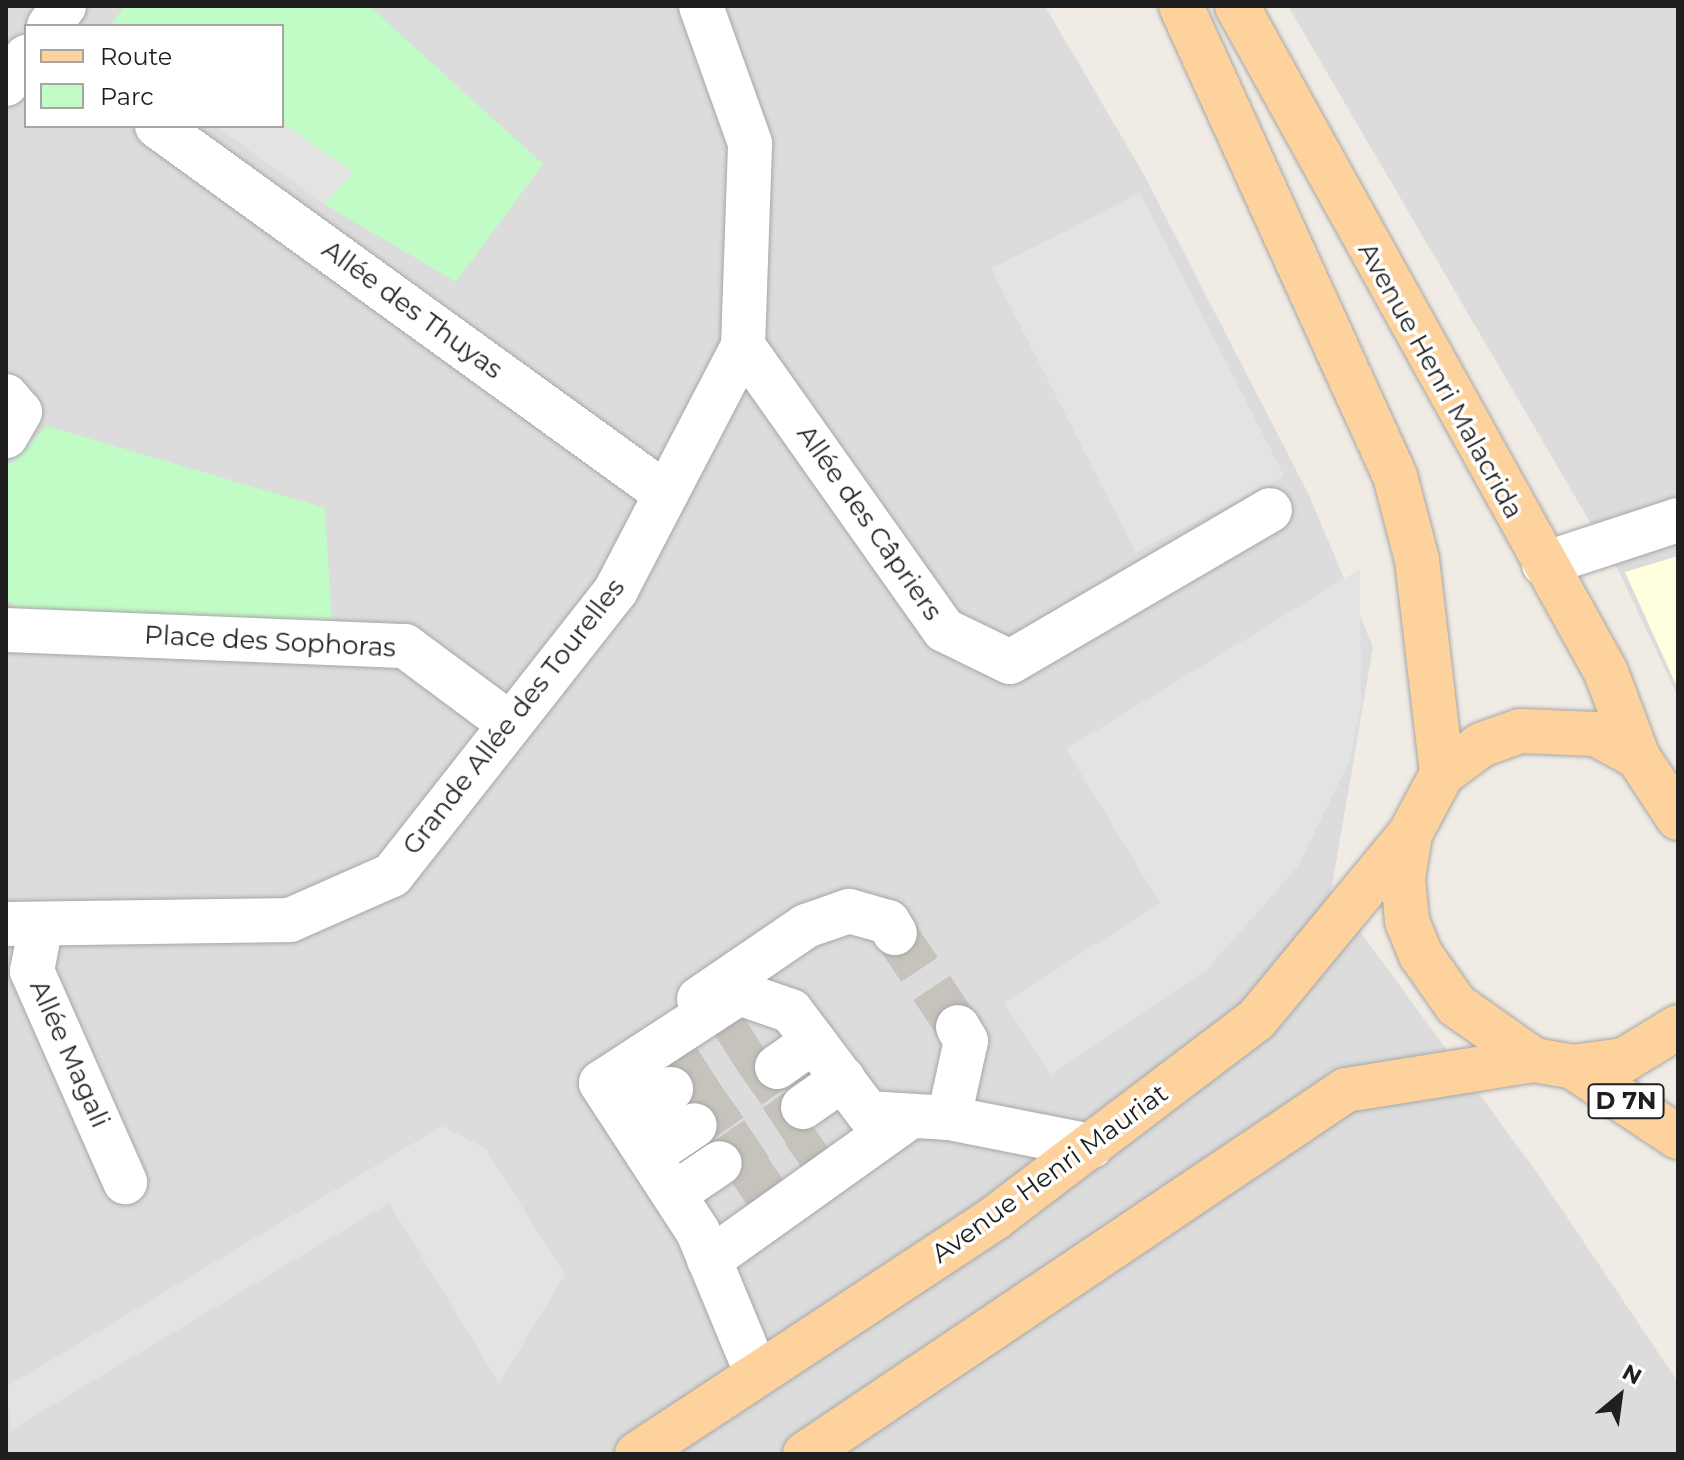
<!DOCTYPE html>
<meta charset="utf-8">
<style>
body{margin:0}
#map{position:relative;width:1684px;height:1460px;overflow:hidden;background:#f0ece5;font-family:Montserrat,sans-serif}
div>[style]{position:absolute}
.residential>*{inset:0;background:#dddcdc}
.education>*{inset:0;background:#fffedf}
.park>*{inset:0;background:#c1fbc5}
.parking>*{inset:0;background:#e3e3e3;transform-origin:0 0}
.minor-tunnel>*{height:44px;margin-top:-22px;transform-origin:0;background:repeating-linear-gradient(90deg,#c6c3bd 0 44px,transparent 0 66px)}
.roads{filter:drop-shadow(0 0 2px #a6a6a6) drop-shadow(0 0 2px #a6a6a6)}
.minor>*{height:44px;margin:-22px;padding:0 22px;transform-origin:22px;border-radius:22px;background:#fff}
.major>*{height:44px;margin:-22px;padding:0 22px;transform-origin:22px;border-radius:22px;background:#fed29c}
span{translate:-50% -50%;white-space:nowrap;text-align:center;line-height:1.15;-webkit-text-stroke:7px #fff;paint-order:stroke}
.shield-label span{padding:2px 6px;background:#fff;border:2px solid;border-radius:6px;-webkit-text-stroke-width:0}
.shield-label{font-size:24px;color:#1f1f1f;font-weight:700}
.street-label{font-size:26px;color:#1f1f1f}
.frame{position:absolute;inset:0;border:8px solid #1f1f1f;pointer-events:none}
.legend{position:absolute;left:24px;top:24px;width:260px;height:104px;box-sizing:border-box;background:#fff;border:2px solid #a5a5a5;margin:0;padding:10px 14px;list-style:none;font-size:24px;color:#1f1f1f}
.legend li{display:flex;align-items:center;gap:16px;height:40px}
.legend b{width:40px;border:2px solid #a5a5a5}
.north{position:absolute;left:1580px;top:1356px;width:80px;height:80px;-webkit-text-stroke:6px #fff;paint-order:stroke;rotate:29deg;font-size:22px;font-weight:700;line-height:32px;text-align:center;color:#1f1f1f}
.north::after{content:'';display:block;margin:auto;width:28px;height:36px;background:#1f1f1f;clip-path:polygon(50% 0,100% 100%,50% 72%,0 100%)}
</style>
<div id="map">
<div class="residential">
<i style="clip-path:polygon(evenodd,6px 6px,1045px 6px,1143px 173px,1309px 495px,1373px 647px,1331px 892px,1538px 1174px,1678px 1382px,1678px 1454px,6px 1454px,6px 6px,26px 26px,282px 26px,282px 126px,26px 126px,26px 26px)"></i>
<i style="clip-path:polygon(1288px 6px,1678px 6px,1678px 697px,1618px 570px)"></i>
</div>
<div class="education">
<i style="clip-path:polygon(1678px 556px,1678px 689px,1625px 572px)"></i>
</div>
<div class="park">
<i style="clip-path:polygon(125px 6px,369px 6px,543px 164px,456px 282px,324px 204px,352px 172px,282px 123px,282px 26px,110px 26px)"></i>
<i style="clip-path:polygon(47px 426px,325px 508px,332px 623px,19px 611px,6px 598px,6px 468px)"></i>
</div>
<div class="parking">
<i style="clip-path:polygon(282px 123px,353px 172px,324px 204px,215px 126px)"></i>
<i style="left:1140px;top:193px;width:318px;height:167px;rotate:63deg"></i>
<i style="clip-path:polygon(1360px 569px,1361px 705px,1350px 760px,1298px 866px,1207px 969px,1051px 1075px,1004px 1003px,1160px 903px,1066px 749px)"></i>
<i style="clip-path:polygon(442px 1126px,485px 1148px,565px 1275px,499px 1383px,389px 1203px,11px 1430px,6px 1387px)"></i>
</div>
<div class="minor-tunnel">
<i style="left:895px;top:933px;width:113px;rotate:56.2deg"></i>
<i style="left:671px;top:1089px;width:100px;rotate:-32.7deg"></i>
<i style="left:695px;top:1125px;width:100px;rotate:-35.3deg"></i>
<i style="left:720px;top:1163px;width:100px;rotate:-34deg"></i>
<i style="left:743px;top:1199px;width:99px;rotate:-34.3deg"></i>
</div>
<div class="roads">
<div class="minor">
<i style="left:49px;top:26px;width:25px;rotate:-53deg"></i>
<i style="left:6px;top:84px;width:34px;rotate:-53deg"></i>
<i style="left:157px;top:126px;width:628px;rotate:35.87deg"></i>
<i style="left:743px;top:346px;width:348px;rotate:54.7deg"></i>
<i style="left:944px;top:630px;width:73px;rotate:25.9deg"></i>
<i style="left:1010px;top:662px;width:301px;rotate:-30.3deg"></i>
<i style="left:6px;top:396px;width:21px;rotate:49deg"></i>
<i style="left:20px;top:412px;width:28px;rotate:120deg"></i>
<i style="left:1544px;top:564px;width:141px;rotate:-18.2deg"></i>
<i style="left:6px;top:630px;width:399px;rotate:2.3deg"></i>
<i style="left:405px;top:646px;width:131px;rotate:36.6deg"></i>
<i style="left:6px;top:924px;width:284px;rotate:-0.8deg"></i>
<i style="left:290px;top:920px;width:111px;rotate:-23.8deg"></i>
<i style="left:392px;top:875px;width:362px;rotate:-51.8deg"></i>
<i style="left:616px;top:590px;width:275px;rotate:-62.5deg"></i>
<i style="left:743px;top:346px;width:203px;rotate:-88deg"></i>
<i style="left:750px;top:143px;width:145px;rotate:-109.7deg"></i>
<i style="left:41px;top:924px;width:48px;rotate:100.8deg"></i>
<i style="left:32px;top:971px;width:231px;rotate:66.2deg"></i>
<i style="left:699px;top:999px;width:130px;rotate:-34.3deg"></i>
<i style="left:806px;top:926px;width:46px;rotate:-19.2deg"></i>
<i style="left:849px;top:911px;width:41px;rotate:15.8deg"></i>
<i style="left:888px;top:922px;width:13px;rotate:58deg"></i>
<i style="left:777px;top:1067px;width:45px;rotate:-35.1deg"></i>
<i style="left:601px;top:1083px;width:165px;rotate:-33.1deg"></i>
<i style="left:739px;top:993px;width:55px;rotate:19.1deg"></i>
<i style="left:791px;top:1011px;width:128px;rotate:53deg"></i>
<i style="left:868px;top:1113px;width:81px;rotate:3.5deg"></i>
<i style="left:949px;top:1118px;width:145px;rotate:11.2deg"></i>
<i style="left:601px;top:1083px;width:178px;rotate:56.9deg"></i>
<i style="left:698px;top:1232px;width:152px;rotate:67.5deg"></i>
<i style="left:803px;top:1107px;width:49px;rotate:-35deg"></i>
<i style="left:949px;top:1118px;width:79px;rotate:-77.6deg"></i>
<i style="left:966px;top:1041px;width:16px;rotate:-120deg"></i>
<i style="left:625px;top:1119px;width:55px;rotate:-33.1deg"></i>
<i style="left:649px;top:1156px;width:55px;rotate:-34deg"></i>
<i style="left:674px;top:1194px;width:55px;rotate:-34deg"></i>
<i style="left:709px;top:1260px;width:248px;rotate:-35.5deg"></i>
</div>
<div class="major">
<i style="left:1181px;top:6px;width:516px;rotate:65.52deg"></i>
<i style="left:1395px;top:476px;width:87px;rotate:75.3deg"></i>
<i style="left:1417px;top:560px;width:215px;rotate:83.3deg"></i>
<i style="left:1237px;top:6px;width:761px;rotate:61.01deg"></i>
<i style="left:1606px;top:672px;width:91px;rotate:69.4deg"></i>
<i style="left:1678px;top:818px;width:73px;rotate:-123.3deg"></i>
<i style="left:1638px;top:757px;width:48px;rotate:-151.3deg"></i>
<i style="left:1596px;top:734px;width:76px;rotate:-177.7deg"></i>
<i style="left:1520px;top:731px;width:41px;rotate:160.3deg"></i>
<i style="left:1481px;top:745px;width:49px;rotate:143.4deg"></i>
<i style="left:1442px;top:774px;width:68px;rotate:118.1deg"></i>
<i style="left:1410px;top:834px;width:45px;rotate:99deg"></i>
<i style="left:1403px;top:878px;width:43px;rotate:84.7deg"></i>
<i style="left:1407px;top:921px;width:37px;rotate:68deg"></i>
<i style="left:1421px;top:955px;width:61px;rotate:55deg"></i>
<i style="left:1456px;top:1005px;width:95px;rotate:35.2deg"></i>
<i style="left:1534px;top:1060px;width:40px;rotate:10deg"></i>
<i style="left:1573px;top:1067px;width:51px;rotate:-7.8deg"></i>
<i style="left:1624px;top:1060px;width:63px;rotate:-31.4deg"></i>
<i style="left:1573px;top:1067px;width:126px;rotate:33.7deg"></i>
<i style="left:637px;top:1454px;width:430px;rotate:-33.4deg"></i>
<i style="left:996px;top:1217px;width:326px;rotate:-37.2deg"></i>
<i style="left:1256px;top:1020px;width:241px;rotate:-50.4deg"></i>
<i style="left:805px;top:1454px;width:652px;rotate:-33.93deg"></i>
<i style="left:1346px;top:1090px;width:190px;rotate:-9.1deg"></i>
</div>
</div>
<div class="shield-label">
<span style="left:1626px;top:1101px">D 7N</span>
</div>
<div class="street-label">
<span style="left:412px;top:310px;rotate:36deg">Allée des Thuyas</span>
<span style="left:1440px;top:381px;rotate:61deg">Avenue Henri Malacrida</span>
<span style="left:869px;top:523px;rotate:55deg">Allée des Câpriers</span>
<span style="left:270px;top:642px;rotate:3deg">Place des Sophoras</span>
<span style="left:514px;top:717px;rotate:-52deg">Grande Allée des Tourelles</span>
<span style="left:69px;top:1054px;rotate:66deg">Allée Magali</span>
<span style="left:1050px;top:1174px;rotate:-36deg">Avenue Henri Mauriat</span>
</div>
<div class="frame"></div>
<ul class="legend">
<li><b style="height:10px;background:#fed29c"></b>Route</li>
<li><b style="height:22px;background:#c1fbc5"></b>Parc</li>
</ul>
<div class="north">N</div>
</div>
